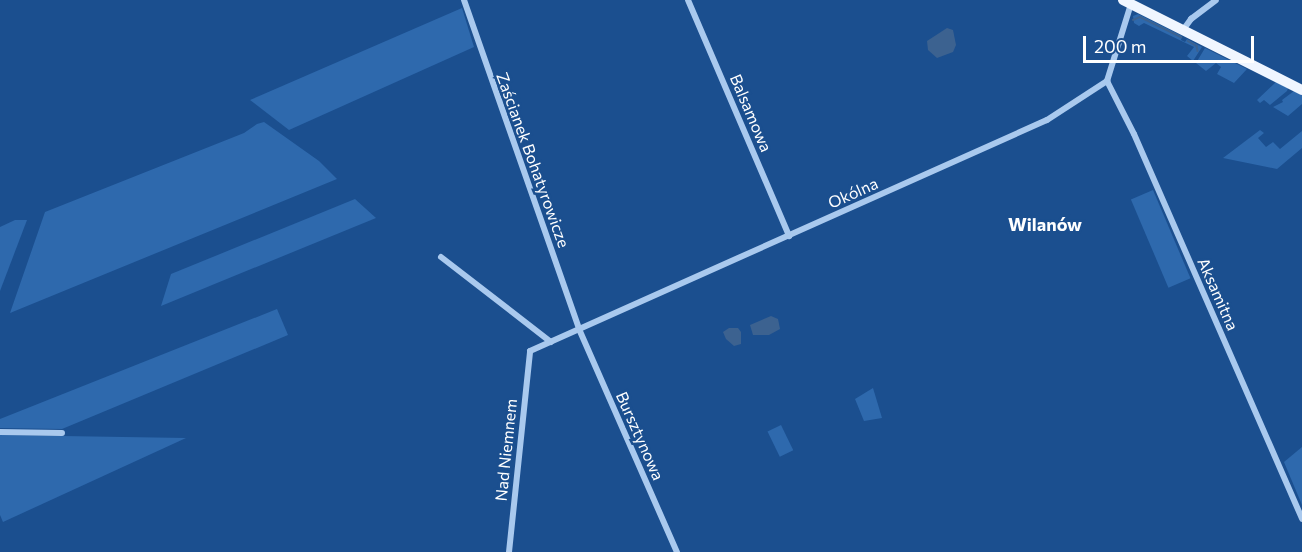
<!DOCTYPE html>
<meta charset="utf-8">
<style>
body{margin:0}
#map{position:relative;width:1302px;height:552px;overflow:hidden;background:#1b4f8f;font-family:Commissioner,sans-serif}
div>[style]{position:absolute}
.green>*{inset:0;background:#2e69ad;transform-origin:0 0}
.water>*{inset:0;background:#3c6290}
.stream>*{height:1.5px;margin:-0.75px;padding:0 0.75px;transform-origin:0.75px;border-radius:0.75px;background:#3c6290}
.minor>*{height:6px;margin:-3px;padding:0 3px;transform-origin:3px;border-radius:3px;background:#a9c9ee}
.primary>*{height:10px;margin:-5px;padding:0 5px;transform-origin:5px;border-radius:5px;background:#f0f6ff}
span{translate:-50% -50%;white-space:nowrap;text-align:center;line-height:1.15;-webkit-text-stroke:5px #1b4f8f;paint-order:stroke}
.street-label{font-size:16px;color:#fff}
.neighbourhood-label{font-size:18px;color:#fff;font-weight:700}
.scale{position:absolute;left:1083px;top:36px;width:171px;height:27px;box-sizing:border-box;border:3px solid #fff;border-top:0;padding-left:8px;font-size:18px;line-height:21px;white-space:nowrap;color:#fff;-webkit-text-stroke:4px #1b4f8f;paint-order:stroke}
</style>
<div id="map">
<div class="green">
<i style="clip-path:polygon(462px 8px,474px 47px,289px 130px,250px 100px)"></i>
<i style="clip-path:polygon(1138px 14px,1182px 36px,1181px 40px,1185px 42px,1187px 39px,1202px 47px,1193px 61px,1187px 56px,1194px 47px,1144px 23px,1139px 26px,1134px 23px,1133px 16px)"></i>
<i style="clip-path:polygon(1205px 48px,1247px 69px,1234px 83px,1217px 74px,1221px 67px,1216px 63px,1206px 71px,1196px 63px)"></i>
<i style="clip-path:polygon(1276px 82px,1288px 88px,1287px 91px,1270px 105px,1264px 100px,1260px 103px,1257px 100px)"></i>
<i style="clip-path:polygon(1294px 91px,1302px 95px,1302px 104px,1288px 116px,1273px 107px,1283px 102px,1282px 100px)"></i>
<i style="clip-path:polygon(264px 122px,319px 161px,337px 179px,10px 313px,45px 212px,244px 133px,257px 124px)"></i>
<i style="clip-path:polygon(1260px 130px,1264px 133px,1258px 138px,1266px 147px,1273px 142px,1280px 149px,1302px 131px,1302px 148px,1277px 169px,1223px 158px)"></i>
<i style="left:1153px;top:190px;width:96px;height:24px;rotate:67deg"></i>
<i style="clip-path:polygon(355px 199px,376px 218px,161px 306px,171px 274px)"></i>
<i style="clip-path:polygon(15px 220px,27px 220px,0 291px,0 227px)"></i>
<i style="clip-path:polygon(277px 309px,288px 335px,62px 429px,0 428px,0 419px)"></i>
<i style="clip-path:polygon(873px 388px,882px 418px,864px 421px,855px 399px)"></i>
<i style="left:781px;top:425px;width:28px;height:15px;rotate:64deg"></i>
<i style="clip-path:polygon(0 435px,186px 438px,3px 522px,0 515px)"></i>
<i style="clip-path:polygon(1302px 447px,1302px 505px,1284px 462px)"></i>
</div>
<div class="water">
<i style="clip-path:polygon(947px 28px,953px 30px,956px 45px,953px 52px,937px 58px,928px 50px,927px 41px)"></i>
<i style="clip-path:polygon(771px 316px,778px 319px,780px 329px,769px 335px,753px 335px,750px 325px)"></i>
<i style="clip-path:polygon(729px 328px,738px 328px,741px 332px,741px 344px,734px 346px,726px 339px,723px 332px)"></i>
</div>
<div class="stream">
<i style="left:1133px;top:20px;width:8px;rotate:-23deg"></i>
<i style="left:1140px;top:17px;width:46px;rotate:26deg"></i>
<i style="left:1188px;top:41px;width:10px;rotate:29deg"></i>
<i style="left:1197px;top:46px;width:5px;rotate:79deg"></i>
</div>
<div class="minor">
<i style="left:464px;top:0;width:349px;rotate:70.7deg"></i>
<i style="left:579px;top:329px;width:244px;rotate:66.3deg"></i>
<i style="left:688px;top:0;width:257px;rotate:66.8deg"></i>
<i style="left:1183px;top:30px;width:14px;rotate:-54deg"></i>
<i style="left:1191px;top:19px;width:31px;rotate:-37deg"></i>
<i style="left:1107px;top:81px;width:59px;rotate:63deg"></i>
<i style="left:1134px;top:134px;width:420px;rotate:66.4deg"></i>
<i style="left:441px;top:257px;width:139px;rotate:37.7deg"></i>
<i style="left:0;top:432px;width:62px;rotate:0.9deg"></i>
<i style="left:509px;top:552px;width:202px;rotate:-84deg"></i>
<i style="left:530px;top:351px;width:566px;rotate:-24.08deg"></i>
<i style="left:1047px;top:120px;width:72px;rotate:-33deg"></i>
<i style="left:1107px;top:81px;width:81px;rotate:-72.7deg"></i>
</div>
<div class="primary">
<i style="left:1123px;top:0;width:200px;rotate:26.7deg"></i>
</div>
<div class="street-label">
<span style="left:751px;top:113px;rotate:67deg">Balsamowa</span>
<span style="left:533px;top:160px;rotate:70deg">Zaścianek Bohatyrowicze</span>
<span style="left:853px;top:193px;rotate:-24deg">Okólna</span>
<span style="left:1218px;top:294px;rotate:66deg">Aksamitna</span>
<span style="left:640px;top:436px;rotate:66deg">Bursztynowa</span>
<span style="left:506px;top:450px;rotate:-84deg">Nad Niemnem</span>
</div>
<div class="neighbourhood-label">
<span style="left:1045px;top:224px">Wilanów</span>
</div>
<div class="scale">200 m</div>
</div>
